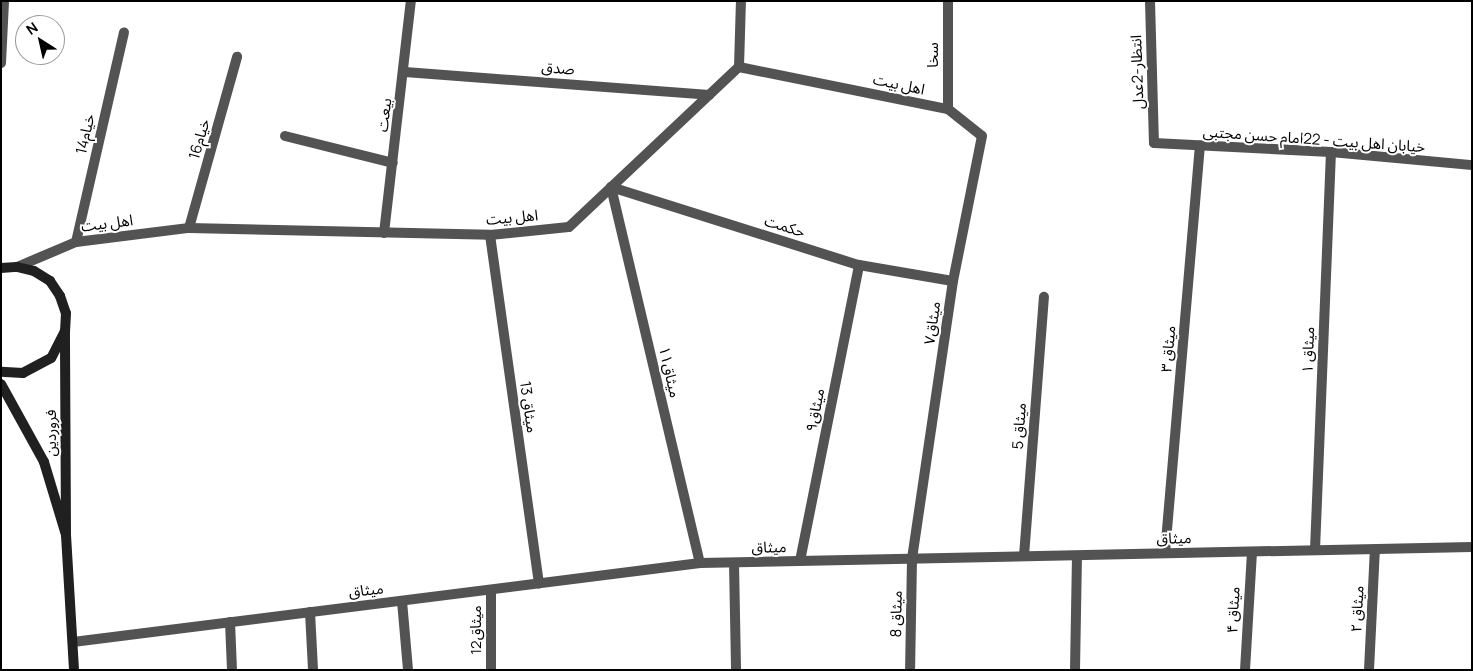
<!DOCTYPE html>
<meta charset="utf-8">
<style>
body{margin:0}
#map{position:relative;width:1473px;height:671px;overflow:hidden;background:#fff;font-family:Manrope,"Noto Sans Arabic",sans-serif}
div>[style]{position:absolute}
.street>*{height:10px;margin:-5px;padding:0 5px;transform-origin:5px;border-radius:5px;background:#535353}
.secondary>*{height:10px;margin:-5px;padding:0 5px;transform-origin:5px;border-radius:5px;background:#202020}
span{translate:-50% -50%;white-space:nowrap;text-align:center;line-height:1.15;-webkit-text-stroke:4px #fff;paint-order:stroke}
.street-label{font-size:15px;color:#000}
.frame{position:absolute;inset:0;border:2px solid #000;pointer-events:none}
.north{position:absolute;left:15px;top:15px;width:50px;height:50px;box-sizing:border-box;background:#fff;border:1px solid #999;border-radius:50%;rotate:325deg;font-size:14px;font-weight:700;line-height:20px;text-align:center;color:#000}
.north::after{content:'';display:block;margin:auto;width:18px;height:22px;background:#000;clip-path:polygon(50% 0,100% 100%,50% 72%,0 100%)}
</style>
<div id="map">
<div class="street">
<i style="left:1150px;top:1px;width:142px;rotate:88.4deg"></i>
<i style="left:1154px;top:143px;width:177px;rotate:2.9deg"></i>
<i style="left:1331px;top:152px;width:142px;rotate:5.3deg"></i>
<i style="left:1px;top:63px;width:62px;rotate:-87.2deg"></i>
<i style="left:739px;top:67px;width:66px;rotate:-88.3deg"></i>
<i style="left:405px;top:72px;width:305px;rotate:4.3deg"></i>
<i style="left:948px;top:109px;width:108px;rotate:-90deg"></i>
<i style="left:285px;top:136px;width:111px;rotate:14deg"></i>
<i style="left:611px;top:187px;width:386px;rotate:76.7deg"></i>
<i style="left:611px;top:187px;width:260px;rotate:17.5deg"></i>
<i style="left:859px;top:265px;width:95px;rotate:9.7deg"></i>
<i style="left:189px;top:228px;width:178px;rotate:-74.3deg"></i>
<i style="left:384px;top:233px;width:234px;rotate:-83.4deg"></i>
<i style="left:490px;top:235px;width:352px;rotate:82deg"></i>
<i style="left:76px;top:242px;width:215px;rotate:-77.1deg"></i>
<i style="left:17px;top:267px;width:64px;rotate:-23deg"></i>
<i style="left:76px;top:242px;width:114px;rotate:-7.1deg"></i>
<i style="left:189px;top:228px;width:301px;rotate:1.3deg"></i>
<i style="left:490px;top:235px;width:79px;rotate:-5.8deg"></i>
<i style="left:569px;top:227px;width:233px;rotate:-43.3deg"></i>
<i style="left:739px;top:67px;width:213px;rotate:11.4deg"></i>
<i style="left:948px;top:109px;width:43px;rotate:38.5deg"></i>
<i style="left:982px;top:136px;width:148px;rotate:101.3deg"></i>
<i style="left:953px;top:281px;width:281px;rotate:98.4deg"></i>
<i style="left:912px;top:559px;width:111px;rotate:91deg"></i>
<i style="left:1315px;top:550px;width:398px;rotate:-87.7deg"></i>
<i style="left:1165px;top:553px;width:409px;rotate:-85.1deg"></i>
<i style="left:1024px;top:556px;width:260px;rotate:-85.6deg"></i>
<i style="left:800px;top:561px;width:302px;rotate:-78.7deg"></i>
<i style="left:734px;top:563px;width:107px;rotate:88.9deg"></i>
<i style="left:402px;top:601px;width:69px;rotate:85deg"></i>
<i style="left:310px;top:612px;width:58px;rotate:87deg"></i>
<i style="left:230px;top:622px;width:48px;rotate:87.6deg"></i>
<i style="left:73px;top:642px;width:632px;rotate:-7.18deg"></i>
<i style="left:700px;top:563px;width:772px;rotate:-1.19deg"></i>
<i style="left:491px;top:670px;width:80px;rotate:-90deg"></i>
<i style="left:1075px;top:670px;width:114px;rotate:-89deg"></i>
<i style="left:1245px;top:670px;width:118px;rotate:-86.6deg"></i>
<i style="left:1369px;top:670px;width:121px;rotate:-87.2deg"></i>
</div>
<div class="secondary">
<i style="left:1px;top:268px;width:16px;rotate:-4deg"></i>
<i style="left:17px;top:267px;width:17px;rotate:13deg"></i>
<i style="left:34px;top:271px;width:19px;rotate:32deg"></i>
<i style="left:50px;top:281px;width:18px;rotate:56deg"></i>
<i style="left:60px;top:296px;width:18px;rotate:71deg"></i>
<i style="left:66px;top:313px;width:18px;rotate:93deg"></i>
<i style="left:65px;top:331px;width:30px;rotate:117deg"></i>
<i style="left:51px;top:358px;width:32px;rotate:152deg"></i>
<i style="left:23px;top:373px;width:22px;rotate:-177deg"></i>
<i style="left:1px;top:384px;width:89px;rotate:61.1deg"></i>
<i style="left:44px;top:462px;width:76px;rotate:73.2deg"></i>
<i style="left:66px;top:535px;width:204px;rotate:-90.3deg"></i>
<i style="left:66px;top:535px;width:135px;rotate:86.6deg"></i>
</div>
<div class="street-label">
<span style="left:933px;top:55px;rotate:-90deg">سخا</span>
<span style="left:558px;top:68px;rotate:4deg">صدق</span>
<span style="left:1137px;top:72px;rotate:-92deg">انتظار-2عدل</span>
<span style="left:899px;top:84px;rotate:12deg">اهل بیت</span>
<span style="left:384px;top:115px;rotate:-83deg">بیعت</span>
<span style="left:85px;top:134px;rotate:-77deg">14خیام</span>
<span style="left:199px;top:139px;rotate:-74deg">16خیام</span>
<span style="left:1314px;top:139px;rotate:4deg">خیابان اهل بیت - 22امام حسن مجتبی</span>
<span style="left:512px;top:217px;rotate:-5deg">اهل بیت</span>
<span style="left:107px;top:223px;rotate:-7deg">اهل بیت</span>
<span style="left:785px;top:226px;rotate:17deg">حکمت</span>
<span style="left:932px;top:323px;rotate:-82deg">میثاق۷</span>
<span style="left:1168px;top:349px;rotate:-85deg">میثاق ۳</span>
<span style="left:1308px;top:350px;rotate:-88deg">میثاق ۱</span>
<span style="left:670px;top:372px;rotate:77deg">میثاق۱۱</span>
<span style="left:529px;top:407px;rotate:82deg">میثاق 13</span>
<span style="left:815px;top:410px;rotate:-79deg">میثاق۹</span>
<span style="left:1019px;top:426px;rotate:-86deg">میثاق 5</span>
<span style="left:51px;top:433px;rotate:-90deg">فروردین</span>
<span style="left:1174px;top:538px;rotate:-1deg">میثاق</span>
<span style="left:769px;top:547px;rotate:-1deg">میثاق</span>
<span style="left:366px;top:590px;rotate:-7deg">میثاق</span>
<span style="left:1357px;top:609px;rotate:-87deg">میثاق ۲</span>
<span style="left:1233px;top:610px;rotate:-87deg">میثاق ۴</span>
<span style="left:896px;top:614px;rotate:-89deg">میثاق 8</span>
<span style="left:476px;top:630px;rotate:-90deg">12میثاق</span>
</div>
<div class="frame"></div>
<div class="north">N</div>
</div>
